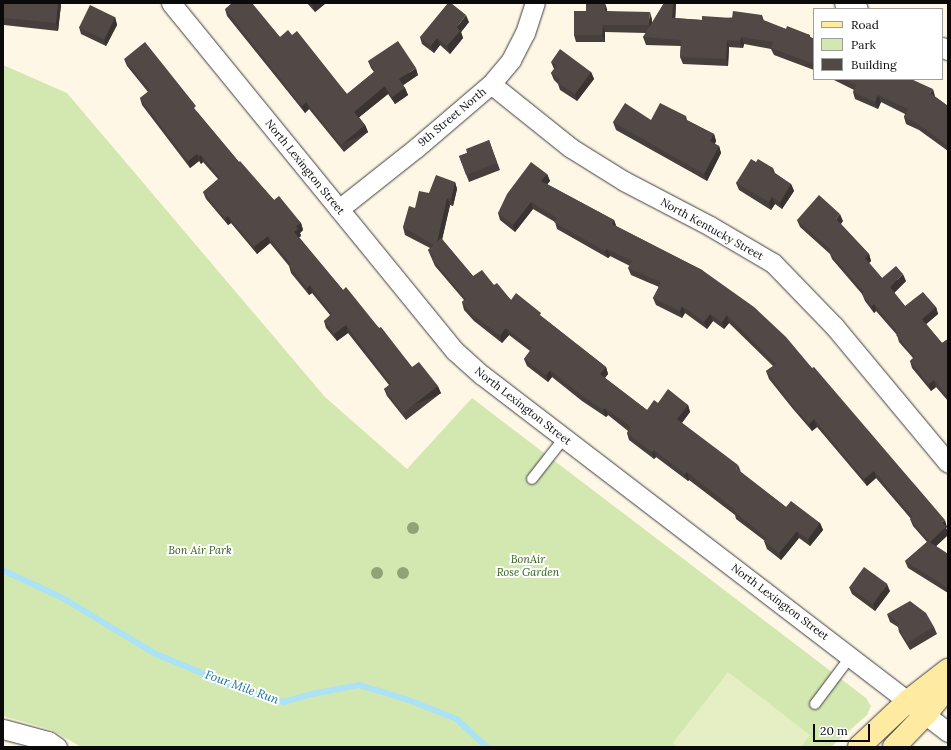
<!DOCTYPE html>
<style>
body{margin:0}
#map{position:relative;width:951px;height:750px;overflow:hidden;background:#fff7e6;font-family:Lora,serif}
div>[style]{position:absolute}
.green>*{inset:0;background:#d3e8b1}
.pitch>*{inset:0;background:#e5efc3}
.stream>*{height:5.5px;margin:-2.75px;padding:0 2.75px;transform-origin:2.75px;border-radius:2.75px;background:#abe2f6}
.roads{filter:drop-shadow(0 0 1px #3d3d3d) drop-shadow(0 0 1px #3d3d3d)}
.lane>*{height:10px;margin:-5px;padding:0 5px;transform-origin:5px;border-radius:5px;background:#fff}
.street>*{height:19px;margin:-9.5px;padding:0 9.5px;transform-origin:9.5px;border-radius:9.5px;background:#fff}
.secondary>*{height:22px;margin:-11px;padding:0 11px;transform-origin:11px;border-radius:11px;background:#ffeaa1}
.trees>*{width:12px;height:12px;margin:-6px;border-radius:50%;background:#8ea476}
.wall>*{inset:0;background:#473f3c}
.shaded-wall>*{inset:0;background:#393331;transform-origin:0 0}
.building>*{inset:0;background:#524946;transform-origin:0 0}
span{translate:-50% -50%;white-space:nowrap;text-align:center;line-height:1.15;-webkit-text-stroke:4px #fff;paint-order:stroke}
.street-label{font-size:11px;color:#0a0a0a}
.park-label{font-size:11px;color:#31601b;font-style:italic}
.water-label{font-size:12px;color:#156e99;font-style:italic}
.frame{position:absolute;inset:0;border:4px solid #0a0a0a;pointer-events:none}
.legend{position:absolute;left:813px;top:8px;width:130px;height:72px;box-sizing:border-box;background:#fff;border:1px solid #9d9d9d;margin:0;padding:5px 7px;list-style:none;font-size:12px;color:#0a0a0a}
.legend li{display:flex;align-items:center;gap:8px;height:20px}
.legend b{width:20px;border:1px solid #9d9d9d}
.scale{position:absolute;left:813px;top:724px;width:57px;height:18px;box-sizing:border-box;border:2px solid #0a0a0a;border-top:0;padding-left:5px;font-size:12px;line-height:14px;white-space:nowrap;color:#0a0a0a;-webkit-text-stroke:3px #fff;paint-order:stroke}
</style>
<div id="map">
<div class="green">
<i style="clip-path:polygon(3px 65px,67px 93px,325px 397px,407px 469px,472px 398px,866px 698px,871px 706px,867px 715px,831px 747px,81px 747px,52px 730px,3px 716px)"></i>
</div>
<div class="pitch">
<i style="clip-path:polygon(728px 672px,810px 735px,801px 747px,678px 747px,673px 743px)"></i>
</div>
<div class="stream">
<i style="left:3px;top:570px;width:68px;rotate:25.1deg"></i>
<i style="left:65px;top:599px;width:104px;rotate:31.2deg"></i>
<i style="left:154px;top:653px;width:104px;rotate:22.6deg"></i>
<i style="left:250px;top:693px;width:35px;rotate:15deg"></i>
<i style="left:284px;top:702px;width:29px;rotate:-16deg"></i>
<i style="left:312px;top:694px;width:48px;rotate:-10.8deg"></i>
<i style="left:359px;top:685px;width:52px;rotate:16.7deg"></i>
<i style="left:409px;top:700px;width:52px;rotate:21.6deg"></i>
<i style="left:457px;top:719px;width:41px;rotate:43deg"></i>
</div>
<div class="roads">
<div class="lane">
<i style="left:532px;top:479px;width:52px;rotate:-52deg"></i>
<i style="left:815px;top:704px;width:60px;rotate:-53.1deg"></i>
</div>
<div class="street">
<i style="left:171px;top:3px;width:449px;rotate:50.8deg"></i>
<i style="left:455px;top:351px;width:36px;rotate:42deg"></i>
<i style="left:482px;top:375px;width:587px;rotate:37.46deg"></i>
<i style="left:844px;top:3px;width:15px;rotate:23deg"></i>
<i style="left:942px;top:47px;width:7px;rotate:27deg"></i>
<i style="left:491px;top:84px;width:102px;rotate:38.7deg"></i>
<i style="left:571px;top:148px;width:62px;rotate:31.9deg"></i>
<i style="left:624px;top:181px;width:97px;rotate:27.6deg"></i>
<i style="left:710px;top:226px;width:73px;rotate:30.4deg"></i>
<i style="left:773px;top:263px;width:88px;rotate:45.9deg"></i>
<i style="left:834px;top:326px;width:178px;rotate:50.2deg"></i>
<i style="left:339px;top:209px;width:98px;rotate:-38.4deg"></i>
<i style="left:416px;top:148px;width:99px;rotate:-40.5deg"></i>
<i style="left:491px;top:84px;width:31px;rotate:-50deg"></i>
<i style="left:511px;top:60px;width:30px;rotate:-63deg"></i>
<i style="left:525px;top:33px;width:32px;rotate:-72deg"></i>
<i style="left:3px;top:729px;width:47px;rotate:14.9deg"></i>
<i style="left:48px;top:741px;width:11px;rotate:34deg"></i>
</div>
<div class="secondary">
<i style="left:859px;top:747px;width:67px;rotate:-43.2deg"></i>
<i style="left:908px;top:701px;width:51px;rotate:-37.8deg"></i>
<i style="left:894px;top:747px;width:46px;rotate:-45.9deg"></i>
<i style="left:926px;top:714px;width:35px;rotate:-51deg"></i>
</div>
</div>
<div class="trees">
<i style="left:413px;top:528px"></i>
<i style="left:377px;top:573px"></i>
<i style="left:403px;top:573px"></i>
</div>
<div class="wall">
<i style="clip-path:polygon(3px 3px,60px 3px,61px 5px,58px 31px,4px 25px,3px 31px)"></i>
<i style="clip-path:polygon(307px 3px,326px 3px,315px 12px)"></i>
<i style="clip-path:polygon(664px 3px,676px 3px,675px 18px,702px 20px,762px 15px,764px 21px,786px 29px,810px 35px,810px 37px,814px 39px,814px 70px,774px 55px,771px 49px,744px 44px,743px 48px,729px 47px,728px 66px,683px 64px,680px 57px,681px 46px,646px 45px,643px 37px,646px 33px,605px 32px,605px 42px,576px 42px,574px 35px,586px 11px,607px 9px,607px 11px,652px 19px,652px 23px)"></i>
<i style="clip-path:polygon(225px 9px,280px 37px,292px 35px,347px 94px,374px 72px,371px 68px,368px 61px,418px 75px,403px 85px,405px 88px,408px 95px,395px 104px,388px 94px,359px 117px,365px 125px,368px 132px,344px 152px,309px 109px,305px 113px,227px 16px)"></i>
<i style="clip-path:polygon(115px 17px,117px 25px,106px 46px,81px 34px,79px 27px)"></i>
<i style="clip-path:polygon(469px 22px,461px 32px,463px 38px,450px 54px,440px 45px,434px 53px,422px 44px,420px 37px)"></i>
<i style="clip-path:polygon(124px 59px,198px 113px,239px 162px,274px 200px,301px 223px,303px 230px,300px 233px,301px 236px,299px 237px,343px 290px,379px 328px,412px 367px,441px 393px,406px 420px,387px 396px,384px 389px,389px 385px,348px 333px,337px 341px,326px 328px,324px 321px,330px 315px,312px 293px,309px 295px,291px 273px,289px 266px,270px 243px,257px 254px,231px 223px,228px 225px,206px 199px,203px 192px,218px 179px,203px 162px,201px 164px,199px 161px,190px 168px,142px 105px,140px 98px,148px 92px,127px 66px)"></i>
<i style="clip-path:polygon(551px 62px,591px 72px,594px 79px,577px 101px,560px 90px,558px 84px,554px 80px,551px 73px,554px 69px)"></i>
<i style="clip-path:polygon(832px 79px,911px 79px,948px 106px,948px 151px,919px 130px,906px 124px,904px 117px,905px 114px,881px 102px,878px 109px,855px 99px,853px 92px,854px 90px)"></i>
<i style="clip-path:polygon(686px 116px,687px 120px,714px 134px,716px 141px,715px 144px,719px 146px,721px 153px,707px 181px,616px 130px,613px 122px,651px 120px)"></i>
<i style="clip-path:polygon(489px 140px,500px 170px,469px 182px,459px 156px,467px 153px)"></i>
<i style="clip-path:polygon(756px 162px,773px 168px,775px 173px,791px 184px,794px 191px,782px 209px,775px 204px,771px 210px,739px 190px,736px 183px)"></i>
<i style="clip-path:polygon(547px 174px,550px 181px,547px 184px,614px 220px,616px 226px,702px 270px,947px 527px,946px 528px,948px 532px,948px 535px,936px 546px,948px 554px,948px 593px,908px 568px,905px 561px,927px 542px,913px 526px,910px 519px,911px 519px,876px 478px,867px 486px,817px 427px,812px 431px,793px 409px,769px 379px,766px 371px,773px 366px,729px 323px,724px 329px,713px 321px,707px 329px,685px 313px,682px 318px,656px 305px,653px 298px,659px 287px,631px 275px,628px 268px,630px 266px,610px 256px,608px 258px,557px 229px,555px 222px,533px 209px,515px 232px,500px 220px,498px 213px)"></i>
<i style="clip-path:polygon(455px 182px,457px 189px,453px 206px,450px 205px,442px 239px,473px 276px,494px 285px,511px 300px,542px 317px,606px 367px,608px 374px,605px 378px,647px 410px,658px 403px,688px 405px,690px 412px,682px 423px,740px 472px,786px 507px,820px 523px,823px 530px,810px 546px,799px 538px,781px 560px,767px 549px,764px 541px,765px 541px,736px 519px,735px 515px,689px 480px,688px 481px,656px 457px,654px 459px,629px 440px,627px 433px,628px 431px,608px 415px,606px 417px,582px 401px,552px 377px,548px 382px,527px 366px,524px 359px,530px 351px,509px 335px,502px 343px,474px 321px,464px 310px,462px 302px,464px 300px,435px 266px,428px 250px,430px 248px,405px 235px,403px 227px,415px 208px,429px 193px)"></i>
<i style="clip-path:polygon(797px 220px,843px 221px,841px 224px,869px 254px,871px 261px,869px 263px,882px 278px,906px 281px,894px 293px,905px 306px,936px 307px,938px 314px,926px 324px,942px 343px,948px 339px,948px 401px,936px 387px,931px 391px,912px 368px,910px 361px,913px 358px,899px 342px,897px 335px,876px 311px,874px 313px,865px 301px,862px 294px,832px 259px,830px 254px,800px 227px)"></i>
<i style="clip-path:polygon(849px 587px,890px 591px,875px 611px,852px 594px)"></i>
<i style="clip-path:polygon(887px 614px,934px 627px,937px 634px,910px 650px,899px 632px,898px 627px,890px 622px)"></i>
</div>
<div class="shaded-wall">
<i style="clip-path:polygon(58px 3px,60px 3px,61px 5px,58px 31px,56px 23px)"></i>
<i style="clip-path:polygon(314px 3px,326px 3px,315px 12px,312px 5px)"></i>
<i style="clip-path:polygon(605px 3px,607px 9px,607px 18px,605px 11px)"></i>
<i style="clip-path:polygon(673px 3px,676px 3px,675px 25px,672px 18px)"></i>
<i style="clip-path:polygon(650px 12px,652px 19px,652px 33px,649px 25px)"></i>
<i style="clip-path:polygon(466px 15px,469px 22px,461px 32px,463px 38px,450px 54px,447px 46px,457px 27px)"></i>
<i style="clip-path:polygon(115px 17px,117px 25px,106px 46px,104px 39px)"></i>
<i style="clip-path:polygon(603px 25px,605px 32px,605px 42px,602px 35px)"></i>
<i style="clip-path:polygon(741px 37px,744px 44px,743px 48px,740px 41px)"></i>
<i style="clip-path:polygon(437px 38px,440px 45px,434px 53px,431px 46px)"></i>
<i style="clip-path:polygon(727px 40px,729px 47px,728px 66px,726px 59px)"></i>
<i style="clip-path:polygon(416px 68px,418px 75px,402px 86px,399px 79px)"></i>
<i style="clip-path:polygon(591px 72px,594px 79px,577px 101px,575px 94px)"></i>
<i style="clip-path:polygon(385px 86px,388px 94px,357px 119px,354px 112px)"></i>
<i style="clip-path:polygon(405px 88px,408px 95px,395px 104px,392px 97px)"></i>
<i style="clip-path:polygon(933px 89px,935px 96px,933px 100px,930px 93px)"></i>
<i style="clip-path:polygon(878px 95px,881px 102px,878px 109px,875px 102px)"></i>
<i style="clip-path:polygon(306px 102px,309px 109px,305px 113px,302px 106px)"></i>
<i style="left:365px;top:125px;width:8px;height:31px;rotate:67deg"></i>
<i style="clip-path:polygon(714px 134px,716px 141px,712px 148px,710px 141px)"></i>
<i style="clip-path:polygon(719px 146px,721px 153px,707px 181px,704px 174px)"></i>
<i style="clip-path:polygon(197px 154px,199px 161px,190px 168px,188px 161px)"></i>
<i style="clip-path:polygon(201px 155px,203px 162px,201px 164px,199px 156px)"></i>
<i style="clip-path:polygon(547px 174px,550px 181px,544px 188px,541px 181px)"></i>
<i style="clip-path:polygon(455px 182px,457px 189px,453px 206px,451px 199px)"></i>
<i style="clip-path:polygon(791px 184px,794px 191px,782px 209px,780px 202px)"></i>
<i style="clip-path:polygon(772px 197px,775px 204px,771px 210px,769px 202px)"></i>
<i style="clip-path:polygon(447px 198px,450px 205px,440px 249px,437px 242px)"></i>
<i style="clip-path:polygon(531px 202px,533px 209px,515px 232px,513px 225px)"></i>
<i style="clip-path:polygon(840px 214px,843px 221px,838px 226px,836px 219px)"></i>
<i style="clip-path:polygon(228px 216px,231px 223px,228px 225px,225px 218px)"></i>
<i style="clip-path:polygon(614px 220px,617px 228px,612px 224px)"></i>
<i style="clip-path:polygon(301px 223px,303px 230px,300px 233px,301px 236px,297px 239px,294px 232px,296px 226px)"></i>
<i style="clip-path:polygon(268px 236px,270px 243px,257px 254px,254px 247px)"></i>
<i style="clip-path:polygon(607px 249px,610px 256px,608px 258px,605px 251px)"></i>
<i style="clip-path:polygon(869px 254px,871px 261px,867px 265px,865px 258px)"></i>
<i style="clip-path:polygon(903px 274px,906px 281px,892px 295px,890px 287px)"></i>
<i style="clip-path:polygon(310px 285px,312px 293px,309px 295px,307px 288px)"></i>
<i style="clip-path:polygon(874px 304px,876px 311px,874px 313px,872px 306px)"></i>
<i style="clip-path:polygon(682px 306px,685px 313px,682px 318px,680px 311px)"></i>
<i style="clip-path:polygon(936px 307px,938px 314px,924px 326px,922px 319px)"></i>
<i style="clip-path:polygon(710px 314px,713px 321px,707px 329px,704px 322px)"></i>
<i style="clip-path:polygon(727px 315px,729px 323px,724px 329px,722px 322px)"></i>
<i style="clip-path:polygon(346px 325px,348px 333px,337px 341px,334px 334px)"></i>
<i style="clip-path:polygon(506px 328px,509px 335px,502px 343px,500px 336px)"></i>
<i style="clip-path:polygon(606px 367px,608px 374px,602px 381px,600px 374px)"></i>
<i style="clip-path:polygon(550px 370px,552px 377px,548px 382px,546px 375px)"></i>
<i style="clip-path:polygon(934px 380px,936px 387px,931px 391px,929px 384px)"></i>
<i style="left:438px;top:386px;width:8px;height:44px;rotate:67deg"></i>
<i style="clip-path:polygon(688px 405px,690px 412px,679px 426px,677px 419px)"></i>
<i style="clip-path:polygon(605px 408px,608px 415px,606px 417px,603px 410px)"></i>
<i style="clip-path:polygon(814px 419px,817px 427px,812px 431px,809px 424px)"></i>
<i style="clip-path:polygon(654px 450px,656px 457px,654px 459px,652px 452px)"></i>
<i style="clip-path:polygon(738px 465px,741px 472px,736px 468px)"></i>
<i style="clip-path:polygon(874px 471px,876px 478px,867px 486px,864px 479px)"></i>
<i style="clip-path:polygon(687px 472px,689px 480px,688px 481px,685px 474px)"></i>
<i style="clip-path:polygon(945px 520px,947px 527px,946px 528px,948px 532px,948px 535px,933px 549px,930px 542px,942px 522px)"></i>
<i style="clip-path:polygon(820px 523px,823px 530px,810px 546px,808px 539px)"></i>
<i style="clip-path:polygon(797px 531px,799px 538px,781px 560px,779px 553px)"></i>
<i style="clip-path:polygon(887px 584px,890px 591px,875px 611px,873px 604px)"></i>
</div>
<div class="building">
<i style="clip-path:polygon(3px 3px,58px 3px,56px 23px,3px 18px)"></i>
<i style="clip-path:polygon(232px 3px,252px 3px,280px 37px,288px 30px,292px 35px,297px 31px,347px 94px,375px 71px,368px 61px,398px 41px,416px 68px,399px 79px,405px 88px,392px 97px,385px 86px,354px 112px,365px 125px,341px 145px,306px 102px,302px 106px,225px 9px)"></i>
<i style="clip-path:polygon(448px 3px,451px 3px,466px 15px,457px 27px,460px 31px,447px 46px,437px 38px,431px 46px,420px 37px)"></i>
<i style="clip-path:polygon(586px 3px,605px 3px,605px 11px,650px 12px,649px 25px,603px 25px,602px 35px,574px 35px,574px 11px,586px 11px)"></i>
<i style="clip-path:polygon(664px 3px,673px 3px,672px 18px,702px 20px,702px 16px,732px 18px,733px 11px,762px 15px,761px 19px,786px 29px,787px 26px,810px 35px,809px 36px,814px 39px,814px 64px,771px 48px,773px 42px,741px 37px,740px 41px,727px 40px,726px 59px,680px 57px,681px 40px,643px 37px)"></i>
<i style="left:90px;top:5px;width:28px;height:25px;rotate:26deg"></i>
<i style="clip-path:polygon(145px 42px,196px 106px,194px 108px,239px 162px,240px 161px,274px 200px,279px 196px,301px 223px,296px 226px,298px 229px,294px 232px,343px 290px,346px 287px,379px 328px,381px 327px,412px 367px,419px 362px,438px 386px,403px 413px,384px 389px,391px 384px,346px 325px,334px 334px,324px 321px,332px 314px,310px 285px,307px 288px,289px 266px,291px 264px,268px 236px,254px 247px,228px 216px,225px 218px,203px 192px,220px 178px,201px 155px,199px 156px,197px 154px,188px 161px,140px 98px,150px 90px,124px 59px)"></i>
<i style="clip-path:polygon(560px 49px,591px 72px,575px 94px,558px 83px,560px 79px,551px 73px,557px 65px,551px 62px)"></i>
<i style="clip-path:polygon(844px 79px,911px 79px,933px 89px,930px 93px,948px 106px,948px 146px,917px 123px,904px 117px,908px 109px,878px 95px,875px 102px,853px 92px,856px 85px)"></i>
<i style="clip-path:polygon(625px 103px,651px 120px,660px 103px,686px 116px,684px 119px,714px 134px,710px 141px,719px 146px,704px 174px,613px 122px)"></i>
<i style="clip-path:polygon(489px 140px,497px 163px,466px 175px,459px 156px,467px 153px,466px 149px)"></i>
<i style="clip-path:polygon(751px 159px,756px 162px,758px 159px,773px 168px,771px 171px,791px 184px,780px 202px,772px 197px,769px 202px,736px 183px)"></i>
<i style="clip-path:polygon(531px 162px,547px 174px,541px 181px,614px 220px,612px 224px,702px 270px,754px 307px,786px 337px,812px 368px,814px 367px,945px 520px,942px 522px,946px 527px,930px 542px,910px 519px,913px 517px,874px 471px,864px 479px,814px 419px,809px 424px,790px 402px,766px 371px,776px 364px,727px 315px,722px 322px,710px 314px,704px 322px,682px 306px,680px 311px,653px 298px,661px 282px,628px 268px,632px 261px,607px 249px,605px 251px,554px 222px,557px 218px,531px 202px,513px 225px,498px 213px,507px 194px)"></i>
<i style="clip-path:polygon(436px 175px,455px 182px,451px 199px,447px 198px,437px 242px,441px 238px,473px 276px,482px 270px,494px 285px,497px 283px,511px 300px,516px 293px,541px 313px,540px 315px,606px 367px,600px 374px,647px 410px,654px 400px,658px 403px,668px 389px,688px 405px,677px 419px,738px 465px,736px 468px,786px 507px,791px 501px,820px 523px,808px 539px,797px 531px,779px 553px,764px 541px,767px 538px,764px 536px,734px 511px,735px 510px,687px 472px,685px 474px,654px 450px,652px 452px,627px 433px,631px 427px,605px 408px,603px 410px,580px 394px,550px 370px,546px 375px,524px 359px,532px 348px,506px 328px,500px 336px,472px 314px,462px 302px,466px 299px,432px 259px,434px 257px,428px 250px,434px 245px,403px 227px,409px 206px,415px 208px,419px 191px,429px 193px)"></i>
<i style="clip-path:polygon(819px 195px,840px 214px,836px 219px,869px 254px,865px 258px,882px 278px,896px 266px,903px 274px,890px 287px,905px 306px,923px 292px,936px 307px,922px 319px,942px 343px,948px 339px,948px 397px,934px 380px,929px 384px,910px 361px,915px 357px,896px 335px,898px 334px,895px 329px,874px 304px,872px 306px,862px 294px,864px 292px,829px 252px,831px 250px,797px 220px)"></i>
<i style="clip-path:polygon(928px 541px,948px 554px,948px 588px,905px 561px)"></i>
<i style="left:864px;top:567px;width:29px;height:25px;rotate:36deg"></i>
<i style="clip-path:polygon(910px 601px,926px 613px,934px 627px,907px 643px,897px 625px,899px 623px,887px 614px)"></i>
</div>
<div class="street-label">
<span style="left:452px;top:117px;rotate:-40deg">9th Street North</span>
<span style="left:305px;top:167px;rotate:51deg">North Lexington Street</span>
<span style="left:712px;top:229px;rotate:29deg">North Kentucky Street</span>
<span style="left:523px;top:406px;rotate:38deg">North Lexington Street</span>
<span style="left:780px;top:602px;rotate:37deg">North Lexington Street</span>
</div>
<div class="park-label">
<span style="left:200px;top:550px">Bon Air Park</span>
<span style="left:528px;top:566px">BonAir<br>Rose Garden</span>
</div>
<div class="water-label">
<span style="left:242px;top:687px;rotate:20deg">Four Mile Run</span>
</div>
<div class="frame"></div>
<ul class="legend">
<li><b style="height:5px;background:#ffeaa1"></b>Road</li>
<li><b style="height:11px;background:#d3e8b1"></b>Park</li>
<li><b style="height:11px;background:#524946"></b>Building</li>
</ul>
<div class="scale">20 m</div>
</div>
